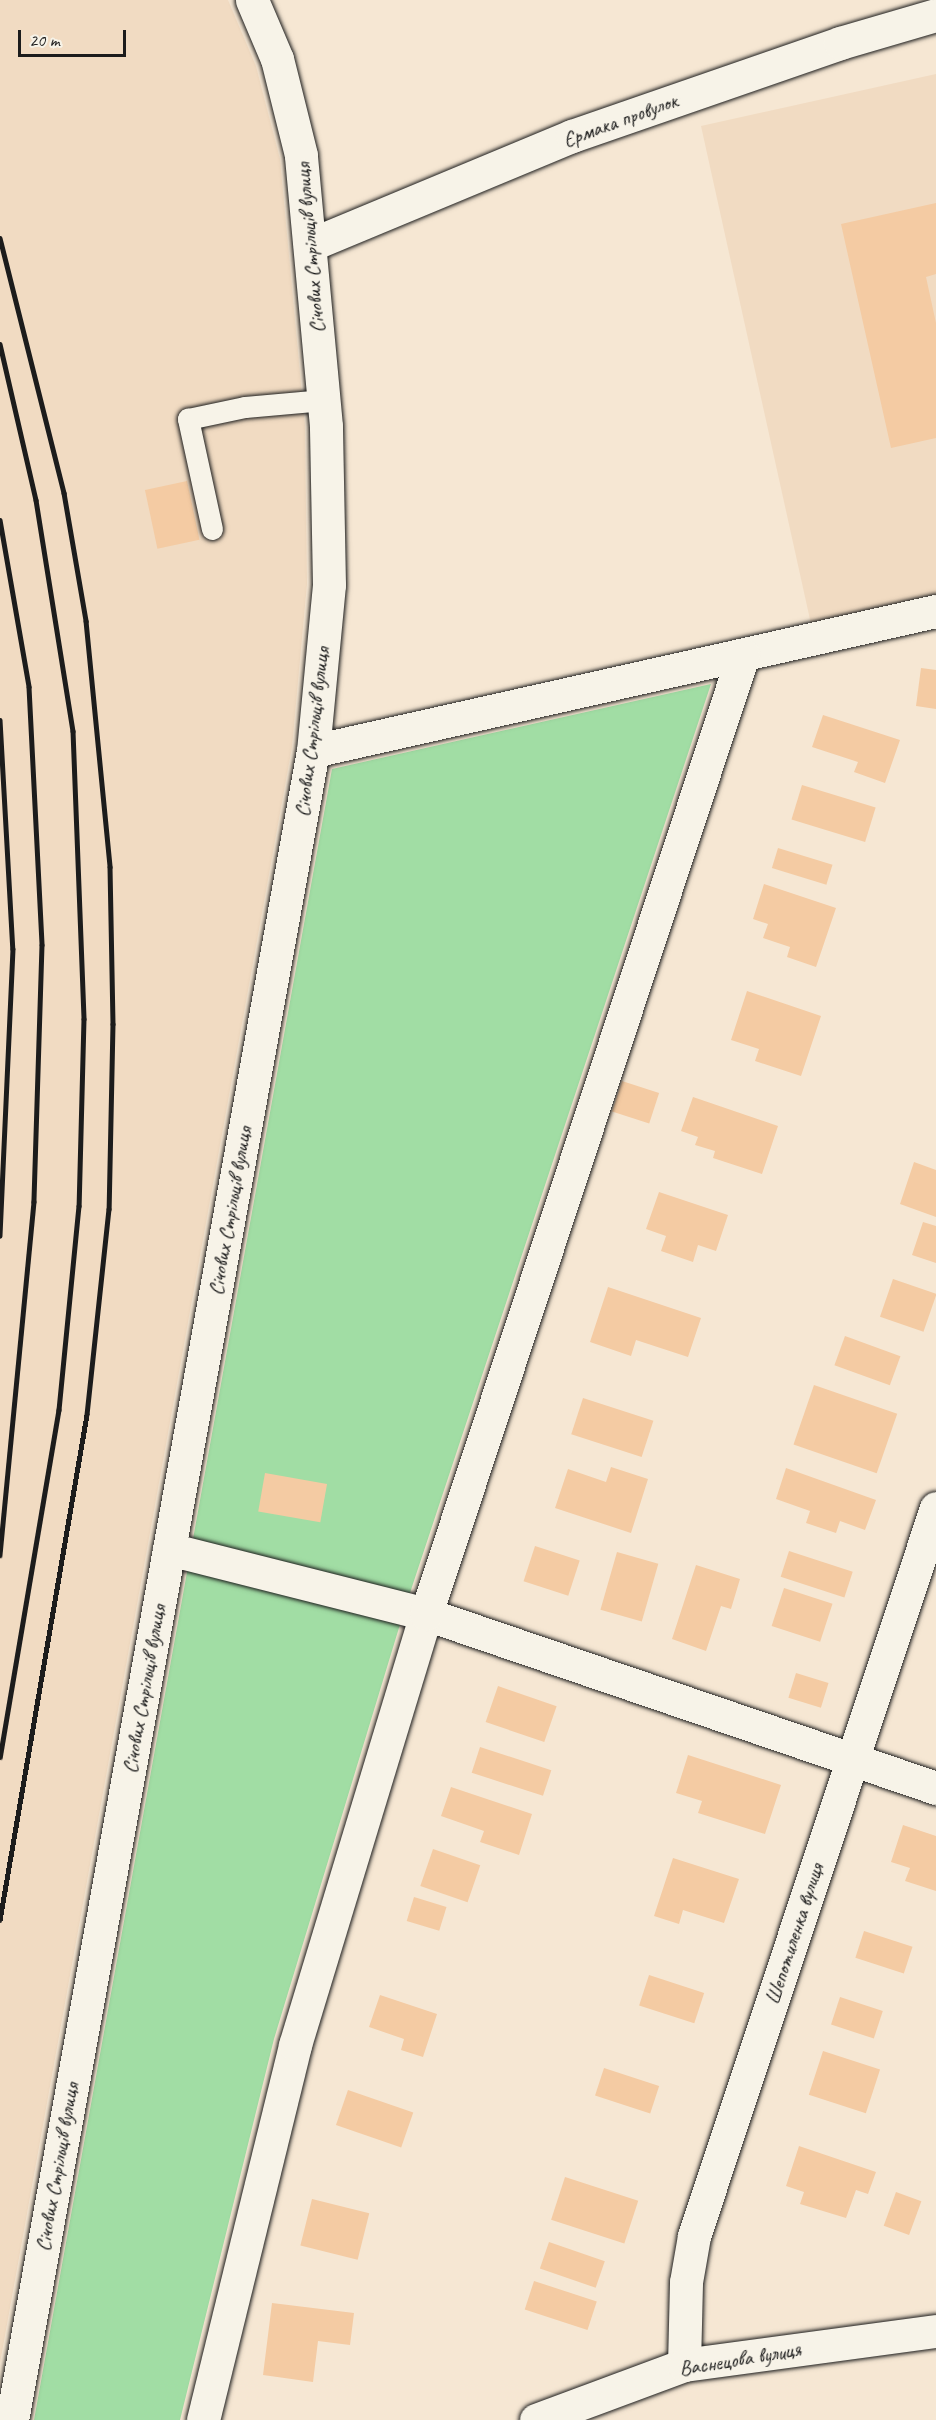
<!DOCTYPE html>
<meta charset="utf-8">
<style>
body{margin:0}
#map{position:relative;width:936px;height:2420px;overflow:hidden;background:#f6e7d3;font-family:Caveat,sans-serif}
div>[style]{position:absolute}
.built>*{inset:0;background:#f1dbc2}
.green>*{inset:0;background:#a1dda4}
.building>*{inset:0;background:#f4cba3;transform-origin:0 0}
.roads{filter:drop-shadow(0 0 2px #1c1c1c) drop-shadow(0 0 2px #1c1c1c)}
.service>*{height:21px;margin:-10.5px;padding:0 10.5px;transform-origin:10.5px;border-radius:10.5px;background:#f7f3e8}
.minor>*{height:33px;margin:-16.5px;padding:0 16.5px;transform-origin:16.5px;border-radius:16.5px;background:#f7f3e8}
.tertiary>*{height:33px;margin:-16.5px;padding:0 16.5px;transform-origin:16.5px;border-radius:16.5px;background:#f7f3e8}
.rail>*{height:4.5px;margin:-2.25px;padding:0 2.25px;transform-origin:2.25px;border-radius:2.25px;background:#1c1c1c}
span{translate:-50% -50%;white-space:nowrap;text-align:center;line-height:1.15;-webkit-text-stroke:4.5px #f7f3e8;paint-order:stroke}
.street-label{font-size:21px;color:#1c1c1c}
.scale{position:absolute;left:18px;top:30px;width:108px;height:27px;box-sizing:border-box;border:3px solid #1c1c1c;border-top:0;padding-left:8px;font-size:18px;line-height:21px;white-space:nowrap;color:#1c1c1c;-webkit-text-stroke:4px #f7f3e8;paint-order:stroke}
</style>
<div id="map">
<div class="built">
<i style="clip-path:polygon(0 0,228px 0,256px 66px,280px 159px,305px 427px,307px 584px,292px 747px,0 2363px)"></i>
<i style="clip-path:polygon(936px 74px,936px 597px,811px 624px,701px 126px)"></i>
</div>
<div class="green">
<i style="clip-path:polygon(711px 684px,405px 1608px,274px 2039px,180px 2420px,34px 2420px,332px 769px)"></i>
</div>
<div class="building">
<i style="clip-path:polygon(936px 203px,936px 274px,926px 277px,936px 323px,936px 438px,891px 448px,841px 224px)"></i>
<i style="left:187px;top:481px;width:60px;height:43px;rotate:78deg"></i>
<i style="clip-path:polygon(921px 668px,936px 670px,936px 709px,916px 706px)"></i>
<i style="clip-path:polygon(823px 715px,900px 740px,885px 783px,854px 772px,858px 762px,812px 747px)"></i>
<i style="left:802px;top:785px;width:77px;height:36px;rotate:17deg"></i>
<i style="left:778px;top:848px;width:57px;height:21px;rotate:17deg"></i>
<i style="clip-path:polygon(764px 884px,836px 908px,816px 967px,787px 957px,790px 947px,763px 938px,768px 924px,753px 919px)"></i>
<i style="clip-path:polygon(747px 991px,821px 1016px,801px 1076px,755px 1061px,759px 1049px,731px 1040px)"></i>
<i style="left:622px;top:1081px;width:39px;height:32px;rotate:18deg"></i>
<i style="clip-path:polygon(693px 1097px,778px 1126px,762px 1174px,713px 1158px,715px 1151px,695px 1145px,698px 1137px,681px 1131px)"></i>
<i style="clip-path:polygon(914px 1162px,936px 1170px,936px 1217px,900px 1204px)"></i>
<i style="clip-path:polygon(659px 1192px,728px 1215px,716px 1251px,698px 1245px,693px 1262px,661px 1251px,666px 1236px,646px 1229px)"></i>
<i style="clip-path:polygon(923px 1222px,936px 1226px,936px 1263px,912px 1255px)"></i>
<i style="left:893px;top:1279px;width:46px;height:40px;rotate:19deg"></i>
<i style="clip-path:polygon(608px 1287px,701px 1318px,688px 1357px,636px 1340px,631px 1356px,590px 1342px)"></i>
<i style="left:845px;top:1336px;width:59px;height:31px;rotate:20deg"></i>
<i style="left:814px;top:1385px;width:88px;height:63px;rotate:19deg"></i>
<i style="left:583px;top:1398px;width:74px;height:38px;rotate:18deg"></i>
<i style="clip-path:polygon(611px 1467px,648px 1479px,631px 1533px,555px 1508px,568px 1469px,606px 1482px)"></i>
<i style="clip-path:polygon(786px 1468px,876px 1500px,865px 1530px,840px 1521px,836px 1533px,806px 1523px,810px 1511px,776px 1499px)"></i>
<i style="left:265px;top:1473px;width:63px;height:39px;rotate:10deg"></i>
<i style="left:535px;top:1546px;width:47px;height:37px;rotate:18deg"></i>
<i style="left:789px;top:1551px;width:67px;height:27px;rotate:18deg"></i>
<i style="left:617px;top:1552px;width:43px;height:60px;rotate:16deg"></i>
<i style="clip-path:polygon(696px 1565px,740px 1579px,731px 1609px,721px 1606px,706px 1651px,672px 1639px)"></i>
<i style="left:784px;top:1588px;width:51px;height:40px;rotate:18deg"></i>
<i style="left:796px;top:1673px;width:34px;height:26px;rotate:17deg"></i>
<i style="left:498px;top:1686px;width:62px;height:38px;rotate:19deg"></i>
<i style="left:480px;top:1747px;width:75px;height:27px;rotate:18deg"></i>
<i style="clip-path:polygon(688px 1755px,781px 1785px,765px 1834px,698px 1813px,702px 1801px,676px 1793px)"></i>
<i style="clip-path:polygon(451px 1787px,532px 1814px,519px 1855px,480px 1842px,484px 1831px,441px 1816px)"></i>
<i style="clip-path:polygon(903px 1825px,936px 1836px,936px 1891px,905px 1881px,910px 1868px,891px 1862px)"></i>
<i style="left:433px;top:1849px;width:50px;height:39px;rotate:19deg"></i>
<i style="clip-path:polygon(673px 1858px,739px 1879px,724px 1923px,683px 1910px,679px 1924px,654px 1916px)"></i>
<i style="left:414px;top:1897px;width:34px;height:25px;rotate:17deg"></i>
<i style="left:864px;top:1931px;width:51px;height:28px;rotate:18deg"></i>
<i style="left:649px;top:1975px;width:58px;height:32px;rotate:18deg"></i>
<i style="clip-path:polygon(380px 1995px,437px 2014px,423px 2057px,401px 2050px,404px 2039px,369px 2027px)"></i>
<i style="left:840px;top:1997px;width:45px;height:29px;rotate:18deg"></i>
<i style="left:823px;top:2051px;width:60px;height:46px;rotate:18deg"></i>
<i style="left:604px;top:2068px;width:58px;height:29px;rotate:18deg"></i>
<i style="left:348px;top:2090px;width:69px;height:37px;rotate:19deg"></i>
<i style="clip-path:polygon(799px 2146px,876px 2172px,868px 2194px,856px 2190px,846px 2218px,800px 2204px,804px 2192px,786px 2186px)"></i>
<i style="left:565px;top:2177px;width:77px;height:45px;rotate:18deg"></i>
<i style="left:896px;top:2192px;width:27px;height:36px;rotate:20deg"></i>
<i style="left:312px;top:2199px;width:59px;height:48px;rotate:14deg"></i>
<i style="left:549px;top:2242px;width:59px;height:28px;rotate:19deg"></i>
<i style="left:534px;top:2281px;width:66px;height:30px;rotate:18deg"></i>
<i style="clip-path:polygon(272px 2303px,354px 2313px,350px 2345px,318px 2341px,313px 2382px,263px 2375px)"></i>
</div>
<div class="roads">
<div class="service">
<i style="left:212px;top:529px;width:113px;rotate:-102.3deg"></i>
<i style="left:188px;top:419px;width:58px;rotate:-11.9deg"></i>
<i style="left:245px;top:407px;width:79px;rotate:-5.1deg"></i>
</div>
<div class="minor">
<i style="left:313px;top:751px;width:639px;rotate:-12.67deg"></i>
<i style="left:169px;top:1549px;width:265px;rotate:14.2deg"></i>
<i style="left:426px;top:1614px;width:539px;rotate:18.84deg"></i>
<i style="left:684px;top:2365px;width:83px;rotate:-88.6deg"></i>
<i style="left:686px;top:2282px;width:47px;rotate:-80.1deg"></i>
<i style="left:694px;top:2236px;width:767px;rotate:-71.61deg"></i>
<i style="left:203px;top:2420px;width:386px;rotate:-76.2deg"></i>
<i style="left:295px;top:2045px;width:450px;rotate:-73.1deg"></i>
<i style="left:426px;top:1614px;width:1010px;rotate:-71.71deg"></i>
<i style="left:536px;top:2420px;width:158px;rotate:-20.4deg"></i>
<i style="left:684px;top:2365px;width:254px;rotate:-7.7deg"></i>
</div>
<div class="tertiary">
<i style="left:310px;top:245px;width:284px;rotate:-22.6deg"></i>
<i style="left:572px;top:136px;width:284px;rotate:-19.1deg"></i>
<i style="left:840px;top:43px;width:100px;rotate:-16.3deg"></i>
<i style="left:12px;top:2420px;width:1696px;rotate:-79.78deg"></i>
<i style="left:313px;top:751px;width:167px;rotate:-84.5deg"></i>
<i style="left:329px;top:585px;width:159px;rotate:-91.1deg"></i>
<i style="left:326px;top:426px;width:272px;rotate:-95.3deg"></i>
<i style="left:301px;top:155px;width:99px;rotate:-104deg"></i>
<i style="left:277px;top:59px;width:64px;rotate:-113deg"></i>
</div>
</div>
<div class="rail">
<i style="left:0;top:238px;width:263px;rotate:75.9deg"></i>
<i style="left:64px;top:493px;width:130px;rotate:80.2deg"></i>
<i style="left:86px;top:621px;width:247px;rotate:84.4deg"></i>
<i style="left:110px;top:867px;width:157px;rotate:88.9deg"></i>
<i style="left:113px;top:1024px;width:185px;rotate:91.2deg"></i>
<i style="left:109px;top:1209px;width:207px;rotate:96.1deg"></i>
<i style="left:87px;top:1415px;width:512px;rotate:99.77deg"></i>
<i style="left:0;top:344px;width:160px;rotate:77deg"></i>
<i style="left:36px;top:500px;width:234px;rotate:80.9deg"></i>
<i style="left:73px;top:731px;width:288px;rotate:87.8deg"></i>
<i style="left:84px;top:1019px;width:187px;rotate:91.5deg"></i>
<i style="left:79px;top:1206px;width:205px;rotate:95.6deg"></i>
<i style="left:59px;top:1410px;width:352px;rotate:99.6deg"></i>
<i style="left:0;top:520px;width:169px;rotate:80.1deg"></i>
<i style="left:29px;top:687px;width:258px;rotate:87.1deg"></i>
<i style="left:42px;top:945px;width:257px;rotate:91.8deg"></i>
<i style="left:34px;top:1202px;width:355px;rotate:95.5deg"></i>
<i style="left:0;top:720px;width:229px;rotate:86.8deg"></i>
<i style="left:13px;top:949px;width:287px;rotate:92.6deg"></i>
</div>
<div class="street-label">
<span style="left:620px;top:120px;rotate:-20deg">Єрмака провулок</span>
<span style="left:310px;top:248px;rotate:-95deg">Січових Стрільців вулиця</span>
<span style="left:312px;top:732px;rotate:-83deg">Січових Стрільців вулиця</span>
<span style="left:230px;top:1211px;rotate:-80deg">Січових Стрільців вулиця</span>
<span style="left:144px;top:1689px;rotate:-80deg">Січових Стрільців вулиця</span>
<span style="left:794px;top:1934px;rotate:-72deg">Шепотиленка вулиця</span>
<span style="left:57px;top:2167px;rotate:-80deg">Січових Стрільців вулиця</span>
<span style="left:740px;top:2359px;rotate:-9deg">Васнецова вулиця</span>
</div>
<div class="scale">20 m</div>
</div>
